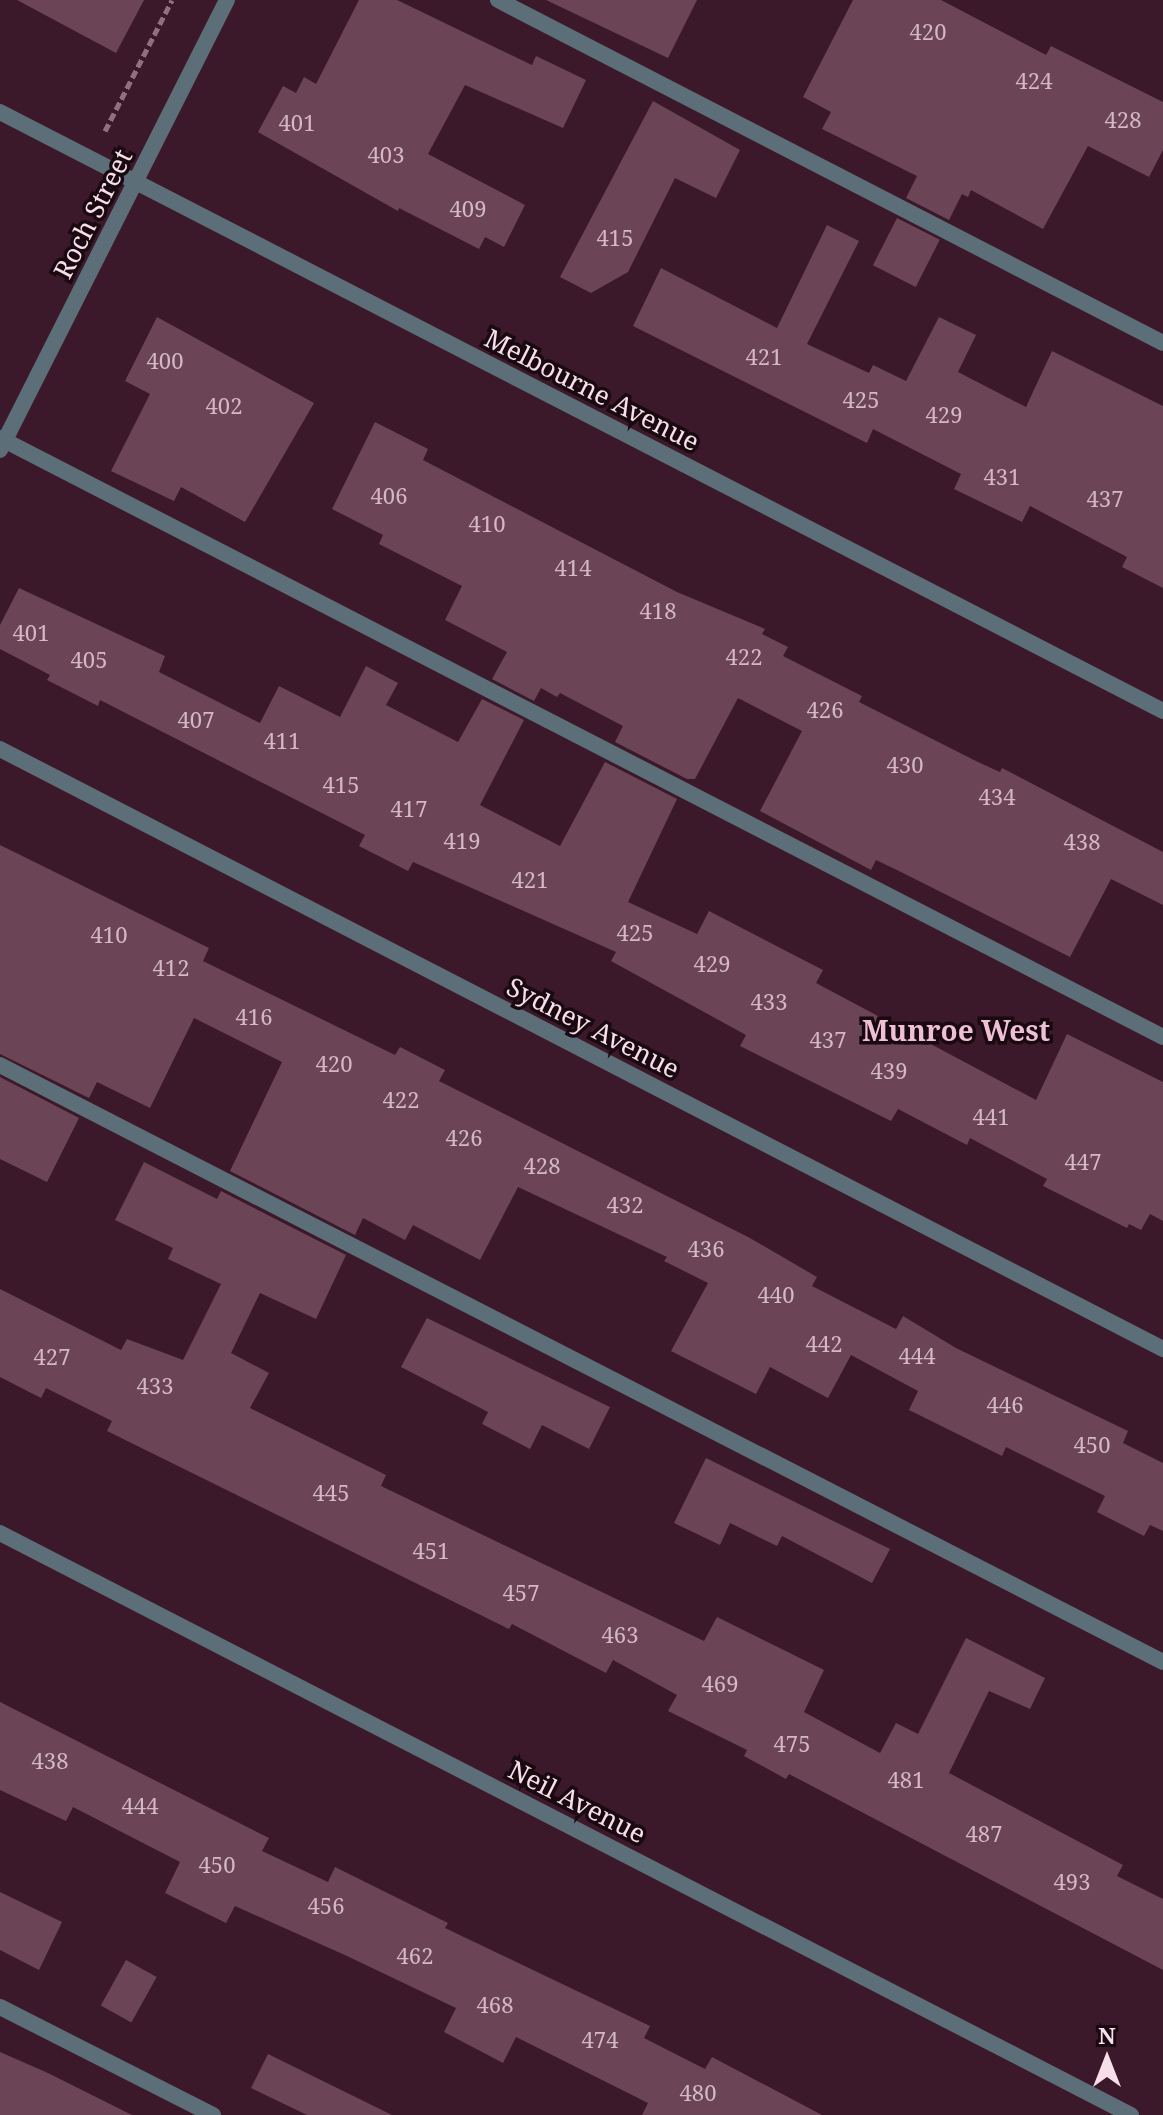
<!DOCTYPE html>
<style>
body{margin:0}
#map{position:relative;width:1163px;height:2115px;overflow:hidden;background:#3c192a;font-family:"Noto Serif",serif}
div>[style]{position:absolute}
.building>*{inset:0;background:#6b4455;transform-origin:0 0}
.path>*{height:5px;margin-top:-2.5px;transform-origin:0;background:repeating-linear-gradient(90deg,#8f707e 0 8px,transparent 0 12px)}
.service>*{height:16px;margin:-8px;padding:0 8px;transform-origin:8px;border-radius:8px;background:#5c6e78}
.minor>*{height:16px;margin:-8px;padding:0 8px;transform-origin:8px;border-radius:8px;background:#5c6e78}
span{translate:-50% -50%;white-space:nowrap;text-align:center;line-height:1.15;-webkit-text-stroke:7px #190a11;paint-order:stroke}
.number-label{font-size:22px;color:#d4b8c3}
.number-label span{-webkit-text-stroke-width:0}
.street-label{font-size:26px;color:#f7dee8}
.neighbourhood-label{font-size:28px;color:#efbfd3;font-weight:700}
.north{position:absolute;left:1067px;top:2019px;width:80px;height:80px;-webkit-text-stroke:6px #190a11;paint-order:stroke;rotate:0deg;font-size:22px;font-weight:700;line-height:32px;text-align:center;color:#f7dee8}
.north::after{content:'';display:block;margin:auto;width:28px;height:36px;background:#f7dee8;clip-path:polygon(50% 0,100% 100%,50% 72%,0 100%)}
</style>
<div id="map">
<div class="building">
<i style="clip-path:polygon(17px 0,144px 0,116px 53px)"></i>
<i style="clip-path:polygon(359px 0,397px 0,532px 65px,536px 56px,586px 80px,563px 128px,465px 85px,428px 154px,525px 205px,504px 247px,485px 237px,479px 249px,399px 208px,398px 211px,258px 132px,283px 86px,296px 93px,304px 77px,316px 84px)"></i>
<i style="clip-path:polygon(546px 0,697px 0,668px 58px)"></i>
<i style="clip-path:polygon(853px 0,941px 0,1046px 55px,1051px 46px,1163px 102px,1163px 150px,1149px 177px,1088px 146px,1043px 229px,971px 190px,968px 197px,962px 194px,949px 220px,906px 198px,917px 176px,822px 129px,831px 112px,803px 97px)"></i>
<i style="clip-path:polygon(653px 101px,740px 150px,716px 198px,675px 178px,628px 272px,591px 293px,560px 277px)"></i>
<i style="left:897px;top:218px;width:48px;height:53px;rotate:27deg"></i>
<i style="clip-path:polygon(827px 225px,859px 241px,807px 344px,869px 373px,873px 365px,906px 381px,939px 317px,976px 335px,958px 372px,1026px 407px,1052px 351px,1163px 406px,1163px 588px,1122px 567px,1127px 557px,1030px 506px,1022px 522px,954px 489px,961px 474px,873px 429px,867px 443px,633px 326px,661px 268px,777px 328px)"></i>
<i style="clip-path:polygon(157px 317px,314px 403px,245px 522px,181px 487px,174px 501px,111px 471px,150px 394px,125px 381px)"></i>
<i style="clip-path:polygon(375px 422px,428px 449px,423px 460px,677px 592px,765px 629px,762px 634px,788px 647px,783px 656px,862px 696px,859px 702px,978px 762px,1000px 772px,1002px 768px,1163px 852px,1163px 905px,1111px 879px,1070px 957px,899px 871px,876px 860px,871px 870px,760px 811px,802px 731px,738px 698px,695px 779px,687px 779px,615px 742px,623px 726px,560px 693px,557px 697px,541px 688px,534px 701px,492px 679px,507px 652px,445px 620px,462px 586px,379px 544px,383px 535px,332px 509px)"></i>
<i style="clip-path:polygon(19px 588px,165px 656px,159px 672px,260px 723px,279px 686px,340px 717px,366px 666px,398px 683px,386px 705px,458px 742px,482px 699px,524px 720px,480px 805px,560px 846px,605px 762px,677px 799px,628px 902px,697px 934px,709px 911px,823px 970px,816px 983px,1036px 1100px,1067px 1034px,1163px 1082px,1163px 1221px,1150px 1214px,1141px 1230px,1129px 1224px,1127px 1228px,1043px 1186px,1047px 1179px,970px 1138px,967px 1145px,898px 1109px,891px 1121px,740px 1046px,746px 1035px,611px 961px,616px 952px,413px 862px,408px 871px,359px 846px,365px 835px,100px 700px,98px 706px,47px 680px,50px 675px,0 649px,0 625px)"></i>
<i style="clip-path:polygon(0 845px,209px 948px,203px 961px,395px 1055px,400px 1047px,445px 1070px,439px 1081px,748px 1237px,817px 1277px,812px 1286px,896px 1329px,903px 1316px,956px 1348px,1128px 1431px,1123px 1443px,1163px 1463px,1163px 1531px,1150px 1525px,1144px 1536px,1097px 1512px,1105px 1496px,1006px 1447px,1002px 1456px,909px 1410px,918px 1391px,851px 1355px,828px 1398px,770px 1367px,756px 1394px,671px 1351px,708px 1283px,664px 1261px,667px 1257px,518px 1187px,480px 1260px,413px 1225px,405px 1240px,363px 1218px,355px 1235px,230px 1171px,282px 1062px,194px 1018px,150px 1108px,97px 1082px,89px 1098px,0 1054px)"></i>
<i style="clip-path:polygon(0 1077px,79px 1118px,47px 1182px,0 1159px)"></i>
<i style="clip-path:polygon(144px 1162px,217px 1199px,221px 1191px,346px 1255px,316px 1319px,260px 1293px,231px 1353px,269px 1373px,250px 1408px,386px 1475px,381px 1486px,704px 1641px,717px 1617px,824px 1670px,804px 1712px,880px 1753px,896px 1723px,918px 1734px,966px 1638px,1045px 1678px,1030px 1709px,989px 1691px,949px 1773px,1123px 1865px,1117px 1876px,1163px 1899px,1163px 1970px,812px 1786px,789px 1774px,786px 1779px,744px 1756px,747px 1750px,668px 1711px,677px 1695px,613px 1660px,606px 1673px,512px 1624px,509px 1629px,107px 1431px,112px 1421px,46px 1388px,41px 1398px,0 1377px,0 1289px,121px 1350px,127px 1339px,183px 1360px,221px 1284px,168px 1259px,173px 1248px,115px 1220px)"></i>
<i style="clip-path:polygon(427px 1318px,610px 1407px,589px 1449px,542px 1425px,530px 1449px,482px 1424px,488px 1412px,401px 1367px)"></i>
<i style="clip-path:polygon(706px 1458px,890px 1549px,872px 1583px,782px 1536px,777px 1546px,730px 1523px,720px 1545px,674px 1523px)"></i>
<i style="clip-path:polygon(0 1702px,269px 1838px,262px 1851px,328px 1882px,335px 1867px,448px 1923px,445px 1928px,650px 2026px,644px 2038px,705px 2069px,712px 2057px,822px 2115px,642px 2115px,648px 2103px,516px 2037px,503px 2063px,444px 2032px,456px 2008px,347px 1956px,235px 1906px,226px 1923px,165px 1893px,180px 1862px,73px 1807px,66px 1821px,0 1790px)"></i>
<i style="clip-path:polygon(0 1892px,62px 1922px,39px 1970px,0 1950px)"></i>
<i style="left:126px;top:1960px;width:35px;height:52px;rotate:29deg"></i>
<i style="clip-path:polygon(0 2052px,48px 2073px,132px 2115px,0 2115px)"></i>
<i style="clip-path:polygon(268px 2054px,392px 2115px,307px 2115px,251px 2088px)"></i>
</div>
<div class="path">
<i style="left:105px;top:131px;width:147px;rotate:-62.9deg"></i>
</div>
<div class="service">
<i style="left:498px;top:0;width:748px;rotate:27.28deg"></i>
<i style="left:0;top:438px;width:1308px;rotate:27.25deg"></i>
<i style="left:0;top:1065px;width:1307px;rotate:27.17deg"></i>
<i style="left:0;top:2007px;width:239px;rotate:26.9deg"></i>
</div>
<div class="minor">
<i style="left:0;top:112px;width:1308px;rotate:27.25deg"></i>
<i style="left:0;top:450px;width:504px;rotate:-63.23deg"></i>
<i style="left:0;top:749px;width:1309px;rotate:27.29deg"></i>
<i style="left:0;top:1533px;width:1272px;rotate:27.23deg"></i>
</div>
<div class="number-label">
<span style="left:928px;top:32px">420</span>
<span style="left:1034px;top:81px">424</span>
<span style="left:1123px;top:120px">428</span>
<span style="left:297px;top:123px">401</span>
<span style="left:386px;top:155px">403</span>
<span style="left:468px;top:209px">409</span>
<span style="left:615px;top:238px">415</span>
<span style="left:764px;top:357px">421</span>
<span style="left:165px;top:361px">400</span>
<span style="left:861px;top:400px">425</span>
<span style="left:224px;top:406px">402</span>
<span style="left:944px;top:415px">429</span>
<span style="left:1002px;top:477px">431</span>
<span style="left:389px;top:496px">406</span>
<span style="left:1105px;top:499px">437</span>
<span style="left:487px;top:524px">410</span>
<span style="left:573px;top:568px">414</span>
<span style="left:658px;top:611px">418</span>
<span style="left:31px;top:633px">401</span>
<span style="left:744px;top:657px">422</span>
<span style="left:89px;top:660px">405</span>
<span style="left:825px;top:710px">426</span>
<span style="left:196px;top:720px">407</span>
<span style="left:282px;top:741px">411</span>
<span style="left:905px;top:765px">430</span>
<span style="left:341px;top:785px">415</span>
<span style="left:997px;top:797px">434</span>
<span style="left:409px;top:809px">417</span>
<span style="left:462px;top:841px">419</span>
<span style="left:1082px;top:842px">438</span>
<span style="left:530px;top:880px">421</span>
<span style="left:635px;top:933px">425</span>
<span style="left:109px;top:935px">410</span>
<span style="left:712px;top:964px">429</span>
<span style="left:171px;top:968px">412</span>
<span style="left:769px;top:1002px">433</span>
<span style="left:254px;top:1017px">416</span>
<span style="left:828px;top:1040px">437</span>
<span style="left:334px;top:1064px">420</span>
<span style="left:889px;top:1071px">439</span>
<span style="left:401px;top:1100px">422</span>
<span style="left:991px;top:1117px">441</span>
<span style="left:464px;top:1138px">426</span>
<span style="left:1083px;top:1162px">447</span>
<span style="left:542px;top:1166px">428</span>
<span style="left:625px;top:1205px">432</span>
<span style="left:706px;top:1249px">436</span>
<span style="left:776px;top:1295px">440</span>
<span style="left:824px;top:1344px">442</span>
<span style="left:917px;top:1356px">444</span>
<span style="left:52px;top:1357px">427</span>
<span style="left:155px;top:1386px">433</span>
<span style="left:1005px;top:1405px">446</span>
<span style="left:1092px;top:1445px">450</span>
<span style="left:331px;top:1493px">445</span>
<span style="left:431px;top:1551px">451</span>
<span style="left:521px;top:1593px">457</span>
<span style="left:620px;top:1635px">463</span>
<span style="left:720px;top:1684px">469</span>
<span style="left:792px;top:1744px">475</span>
<span style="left:50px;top:1761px">438</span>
<span style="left:906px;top:1780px">481</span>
<span style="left:140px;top:1806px">444</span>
<span style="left:984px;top:1834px">487</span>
<span style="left:217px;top:1865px">450</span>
<span style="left:1072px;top:1882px">493</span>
<span style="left:326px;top:1906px">456</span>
<span style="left:415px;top:1956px">462</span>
<span style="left:495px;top:2005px">468</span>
<span style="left:600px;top:2040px">474</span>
<span style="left:698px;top:2093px">480</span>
</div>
<div class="street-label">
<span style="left:93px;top:214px;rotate:-63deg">Roch Street</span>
<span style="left:592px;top:390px;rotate:27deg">Melbourne Avenue</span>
<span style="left:593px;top:1028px;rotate:27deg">Sydney Avenue</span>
<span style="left:577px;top:1802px;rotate:27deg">Neil Avenue</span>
</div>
<div class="neighbourhood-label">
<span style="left:956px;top:1030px">Munroe West</span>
</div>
<div class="north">N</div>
</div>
